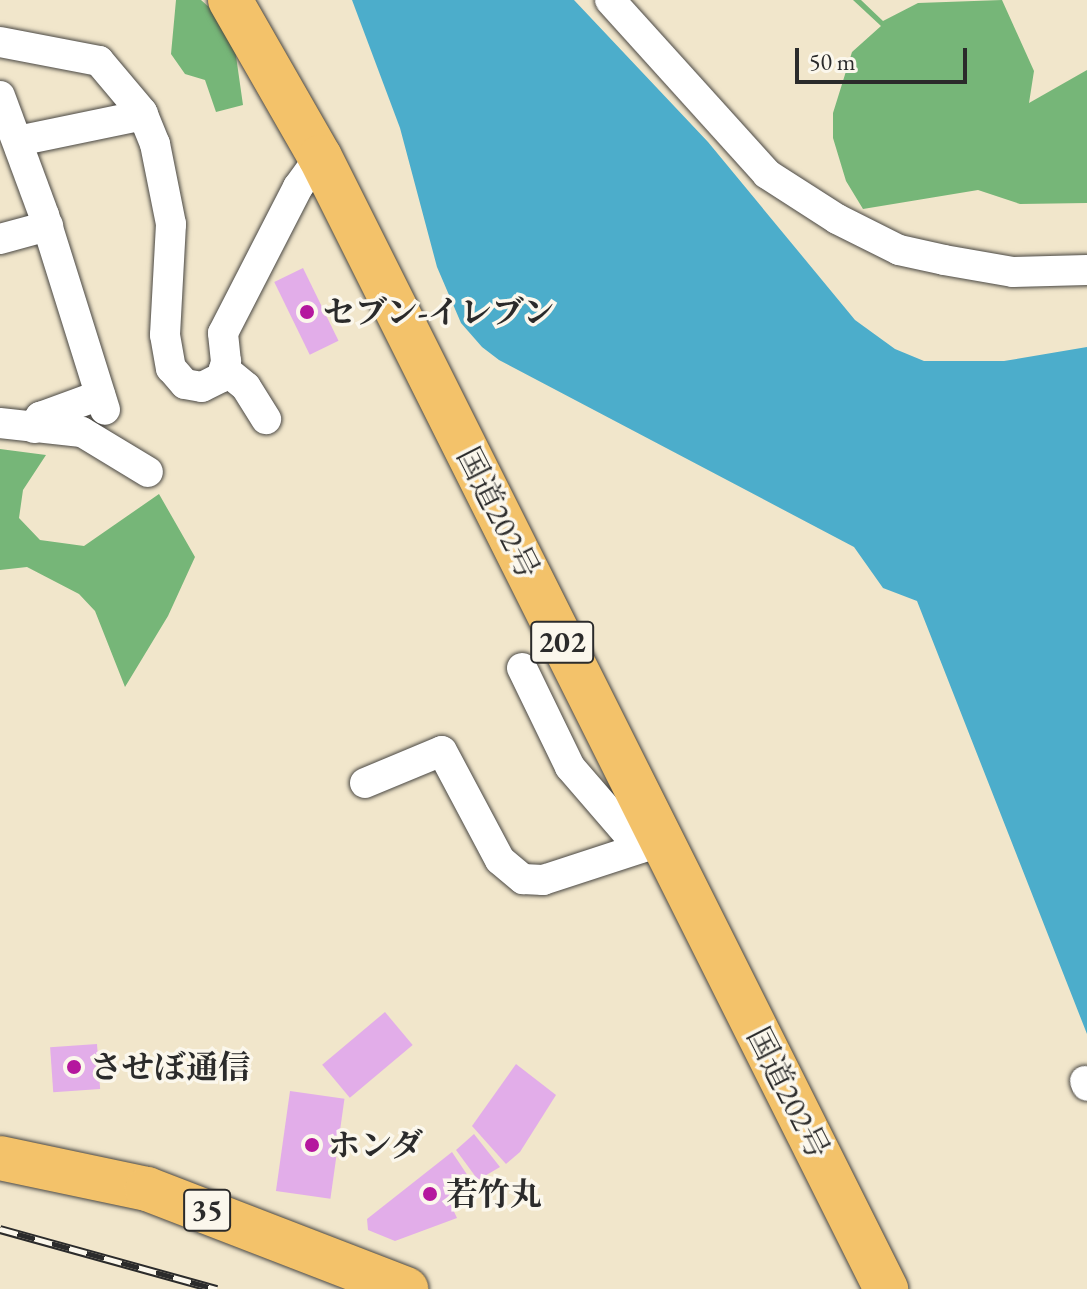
<!DOCTYPE html>
<meta charset="utf-8">
<style>
body{margin:0}
#map{position:relative;width:1087px;height:1289px;overflow:hidden;background:#f1e6cb;font-family:"EB Garamond","Noto Serif JP",serif}
div>[style]{position:absolute}
.forest>*{inset:0;background:#76b678}
.water>*{inset:0;background:#4cadcb}
.building>*{inset:0;background:#e2ade9;transform-origin:0 0}
.roads{filter:drop-shadow(0 0 2px #494743) drop-shadow(0 0 2px #494743)}
.minor>*{height:30px;margin:-15px;padding:0 15px;transform-origin:15px;border-radius:15px;background:#fff}
.highway>*{height:44px;margin:-22px;padding:0 22px;transform-origin:22px;border-radius:22px;background:#f3c26a}
.rail>*{height:9px;margin-top:-4.5px;transform-origin:0;background:repeating-linear-gradient(90deg,#fbf7ec 0 18px,#2b2b2b 0 36px);box-sizing:border-box;border-block:2px solid #2b2b2b}
.dots>*{width:22px;height:22px;translate:-50% -50%;box-sizing:border-box;border:4px solid #fbf7ec;border-radius:50%}
span{translate:-50% -50%;white-space:nowrap;text-align:center;line-height:1.15;-webkit-text-stroke:7px #fbf7ec;paint-order:stroke}
.shield-label span{padding:2px 6px;background:#fbf7ec;border:2px solid;border-radius:6px;-webkit-text-stroke-width:0}
.shield-label{font-size:30px;color:#2b2b2b;font-weight:700}
.poi-label{font-size:32px;color:#2b2b2b;font-weight:700}
.left{translate:0 -50%;text-align:left}
.street-label{font-size:32px;color:#2b2b2b}
.scale{position:absolute;left:795px;top:48px;width:172px;height:36px;box-sizing:border-box;border:4px solid #2b2b2b;border-top:0;padding-left:10px;font-size:24px;line-height:28px;white-space:nowrap;color:#2b2b2b;-webkit-text-stroke:6px #fbf7ec;paint-order:stroke}
</style>
<div id="map">
<div class="forest">
<i style="clip-path:polygon(176px 0,201px 0,210px 8px,235px 49px,243px 105px,216px 112px,205px 80px,185px 74px,171px 54px)"></i>
<i style="clip-path:polygon(853px 0,861px 0,883px 21px,918px 3px,1002px 0,1034px 71px,1029px 103px,1087px 70px,1087px 203px,1020px 204px,978px 190px,863px 209px,846px 181px,833px 138px,833px 113px,852px 52px,881px 26px)"></i>
<i style="clip-path:polygon(0 449px,46px 455px,23px 490px,19px 518px,40px 540px,84px 546px,159px 494px,195px 557px,168px 616px,125px 687px,95px 611px,79px 594px,27px 567px,0 570px)"></i>
</div>
<div class="water">
<i style="clip-path:polygon(352px 0,574px 0,708px 142px,855px 320px,895px 349px,924px 361px,1004px 361px,1087px 347px,1087px 1034px,917px 601px,883px 588px,854px 547px,499px 360px,482px 347px,461px 323px,437px 267px,400px 128px)"></i>
</div>
<div class="building">
<i style="left:303px;top:268px;width:81px;height:32px;rotate:64deg"></i>
<i style="left:385px;top:1012px;width:43px;height:82px;rotate:50deg"></i>
<i style="left:97px;top:1044px;width:45px;height:47px;rotate:86deg"></i>
<i style="clip-path:polygon(516px 1064px,556px 1095px,520px 1152px,506px 1164px,472px 1126px)"></i>
<i style="left:290px;top:1091px;width:55px;height:101px;rotate:8deg"></i>
<i style="clip-path:polygon(474px 1134px,500px 1167px,478px 1180px,456px 1150px)"></i>
<i style="clip-path:polygon(452px 1152px,474px 1185px,450px 1203px,457px 1218px,395px 1241px,368px 1230px,367px 1219px)"></i>
</div>
<div class="roads">
<div class="minor">
<i style="left:610px;top:0;width:234px;rotate:47.9deg"></i>
<i style="left:767px;top:174px;width:83px;rotate:32.7deg"></i>
<i style="left:837px;top:219px;width:69px;rotate:26.6deg"></i>
<i style="left:899px;top:250px;width:46px;rotate:12.5deg"></i>
<i style="left:944px;top:260px;width:70px;rotate:9.9deg"></i>
<i style="left:1013px;top:272px;width:74px;rotate:-1.5deg"></i>
<i style="left:0;top:42px;width:101px;rotate:10.9deg"></i>
<i style="left:99px;top:61px;width:67px;rotate:49.9deg"></i>
<i style="left:142px;top:112px;width:35px;rotate:68deg"></i>
<i style="left:155px;top:144px;width:82px;rotate:78.7deg"></i>
<i style="left:171px;top:224px;width:111px;rotate:93.1deg"></i>
<i style="left:165px;top:335px;width:34px;rotate:80deg"></i>
<i style="left:171px;top:368px;width:21px;rotate:49deg"></i>
<i style="left:185px;top:384px;width:17px;rotate:10deg"></i>
<i style="left:202px;top:387px;width:22px;rotate:-27deg"></i>
<i style="left:222px;top:377px;width:16px;rotate:-75deg"></i>
<i style="left:226px;top:362px;width:29px;rotate:-96deg"></i>
<i style="left:223px;top:333px;width:164px;rotate:-62.8deg"></i>
<i style="left:298px;top:187px;width:37px;rotate:-54deg"></i>
<i style="left:0;top:96px;width:127px;rotate:69.7deg"></i>
<i style="left:44px;top:215px;width:204px;rotate:72.6deg"></i>
<i style="left:18px;top:141px;width:128px;rotate:-11.7deg"></i>
<i style="left:0;top:239px;width:50px;rotate:-15.2deg"></i>
<i style="left:224px;top:369px;width:28px;rotate:39deg"></i>
<i style="left:246px;top:387px;width:38px;rotate:58deg"></i>
<i style="left:0;top:423px;width:82px;rotate:6.3deg"></i>
<i style="left:82px;top:432px;width:77px;rotate:31.2deg"></i>
<i style="left:34px;top:428px;width:13px;rotate:-61deg"></i>
<i style="left:40px;top:417px;width:64px;rotate:-20.1deg"></i>
<i style="left:522px;top:668px;width:110px;rotate:64.1deg"></i>
<i style="left:570px;top:767px;width:107px;rotate:49.2deg"></i>
<i style="left:365px;top:783px;width:83px;rotate:-22.6deg"></i>
<i style="left:442px;top:751px;width:123px;rotate:62deg"></i>
<i style="left:500px;top:860px;width:30px;rotate:40deg"></i>
<i style="left:523px;top:879px;width:20px;rotate:3deg"></i>
<i style="left:543px;top:880px;width:125px;rotate:-18.1deg"></i>
<i style="left:1085px;top:1081px;width:5px;rotate:68deg"></i>
</div>
<div class="highway">
<i style="left:230px;top:0;width:181px;rotate:60.2deg"></i>
<i style="left:320px;top:157px;width:1266px;rotate:63.43deg"></i>
<i style="left:0;top:1158px;width:150px;rotate:11.9deg"></i>
<i style="left:147px;top:1189px;width:278px;rotate:21.1deg"></i>
</div>
</div>
<div class="rail">
<i style="left:0;top:1229px;width:225px;rotate:15.5deg"></i>
</div>
<div class="dots">
<i style="left:307px;top:312px;background:#b5179e"></i>
<i style="left:74px;top:1067px;background:#b5179e"></i>
<i style="left:312px;top:1145px;background:#b5179e"></i>
<i style="left:430px;top:1194px;background:#b5179e"></i>
</div>
<div class="shield-label">
<span style="left:562px;top:642px">202</span>
<span style="left:207px;top:1210px">35</span>
</div>
<div class="poi-label">
<span class="left" style="left:323px;top:312px">セブン-イレブン</span>
<span class="left" style="left:90px;top:1067px">させぼ通信</span>
<span class="left" style="left:328px;top:1145px">ホンダ</span>
<span class="left" style="left:446px;top:1194px">若竹丸</span>
</div>
<div class="street-label">
<span style="left:498px;top:513px;rotate:63deg">国道202号</span>
<span style="left:788px;top:1093px;rotate:63deg">国道202号</span>
</div>
<div class="scale">50 m</div>
</div>
